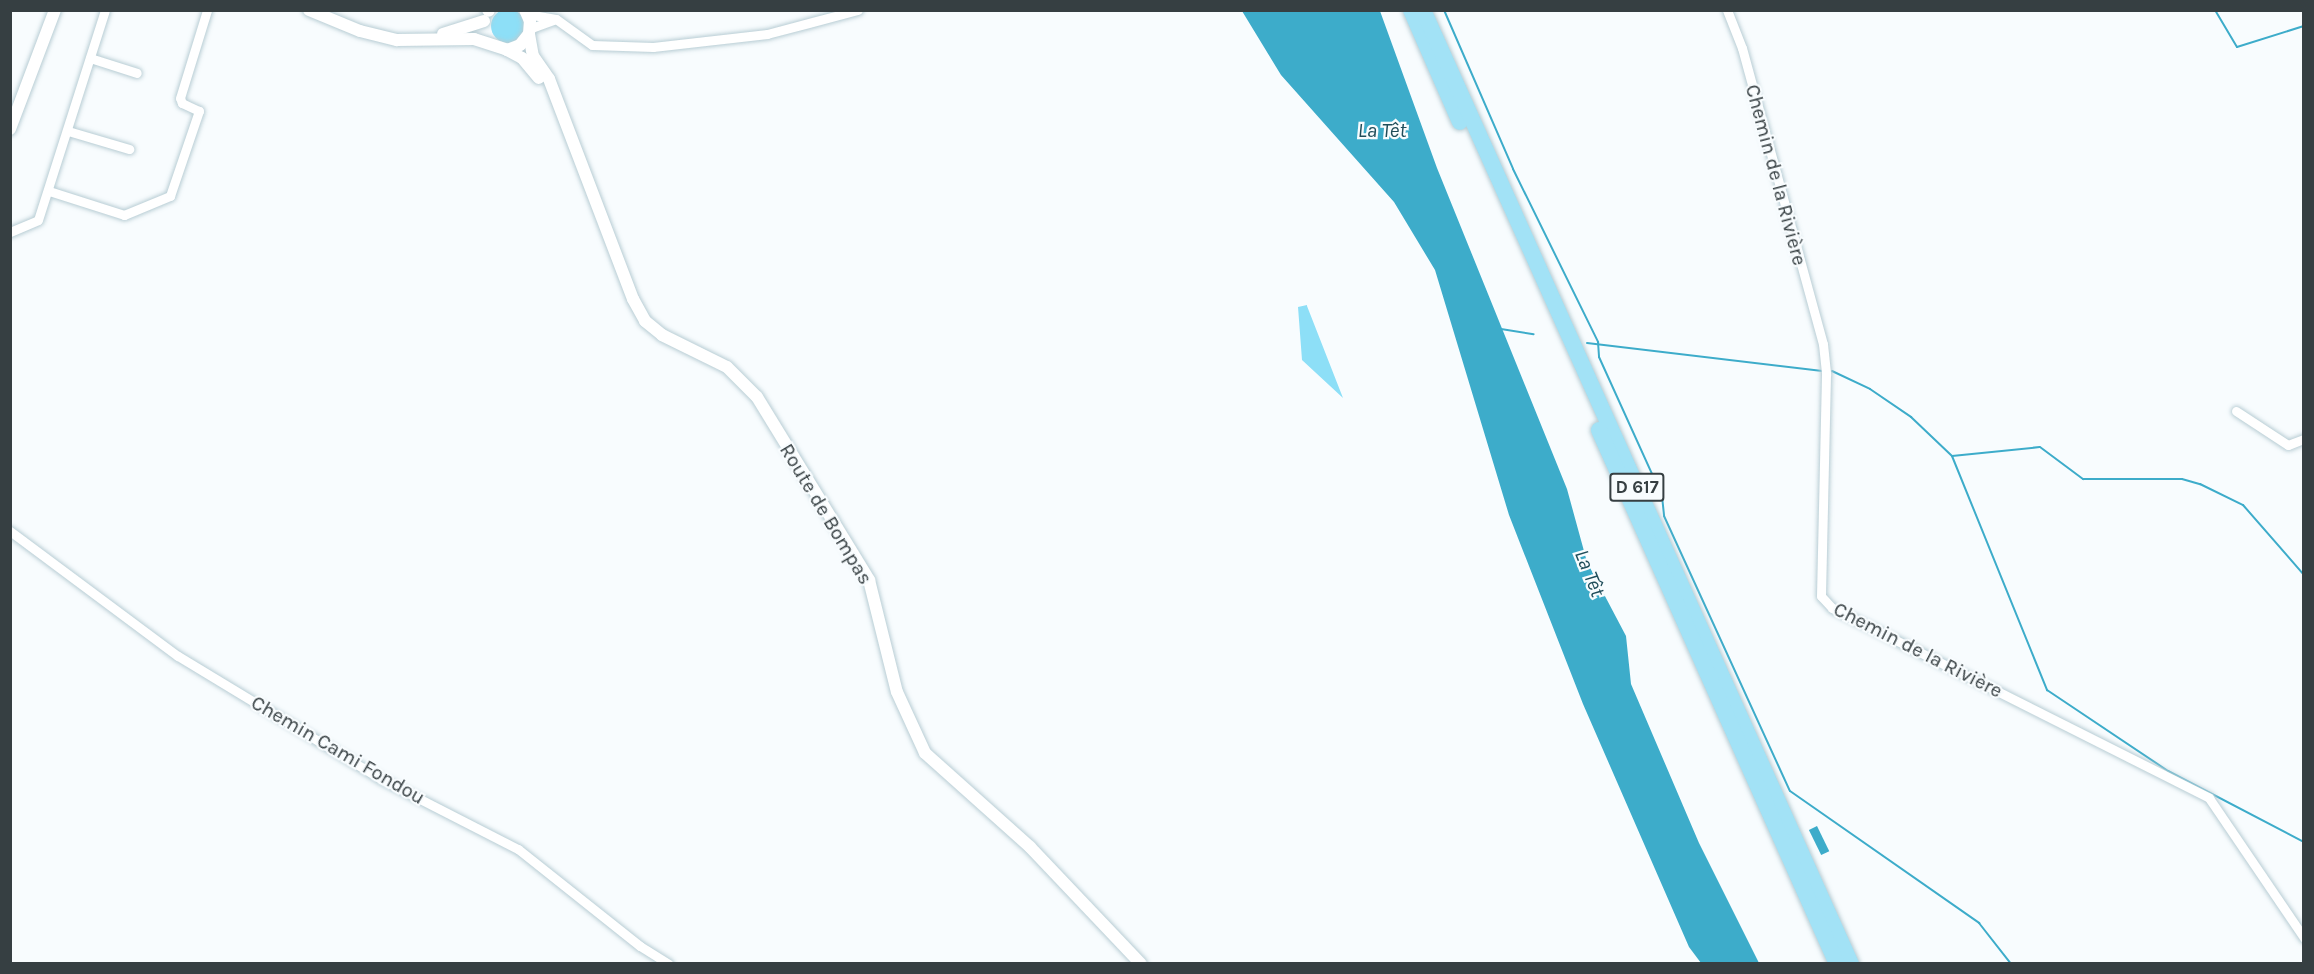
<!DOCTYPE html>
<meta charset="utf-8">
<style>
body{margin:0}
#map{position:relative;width:2314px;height:974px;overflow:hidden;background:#f8fcfe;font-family:Karla,sans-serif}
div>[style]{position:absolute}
.green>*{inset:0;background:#8ddff7}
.round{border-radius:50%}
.water>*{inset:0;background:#3dacca;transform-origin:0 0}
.stream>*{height:2px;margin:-1px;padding:0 1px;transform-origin:1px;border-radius:1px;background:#3dacca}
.roads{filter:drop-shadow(0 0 2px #b8cdd4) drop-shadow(0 0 2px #b8cdd4)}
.street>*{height:9px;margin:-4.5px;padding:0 4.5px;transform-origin:4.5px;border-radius:4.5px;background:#fff}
.secondary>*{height:12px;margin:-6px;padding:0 6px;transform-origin:6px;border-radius:6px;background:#fff}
.highway>*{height:16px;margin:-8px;padding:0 8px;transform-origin:8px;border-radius:8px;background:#a2e2f6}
span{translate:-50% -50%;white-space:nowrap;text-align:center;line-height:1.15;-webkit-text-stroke:4.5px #f8fcfe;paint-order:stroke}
.shield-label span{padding:2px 4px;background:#f8fcfe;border:2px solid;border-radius:4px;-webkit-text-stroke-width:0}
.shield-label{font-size:18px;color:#363f42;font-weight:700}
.street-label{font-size:20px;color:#363f42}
.water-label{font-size:21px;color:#1f4d5a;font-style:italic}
.frame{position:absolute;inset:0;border:12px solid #363f42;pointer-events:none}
</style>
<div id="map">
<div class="green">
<i class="round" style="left:491px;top:9px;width:34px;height:34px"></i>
<i style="clip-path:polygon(1307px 305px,1307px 306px,1343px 398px,1302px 360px,1298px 307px)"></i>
</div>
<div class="water">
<i style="clip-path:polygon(1242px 11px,1380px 11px,1437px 168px,1567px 489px,1587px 562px,1626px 636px,1631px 684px,1699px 843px,1759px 963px,1701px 963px,1689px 947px,1583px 704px,1509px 515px,1435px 270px,1394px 202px,1281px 75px)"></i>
<i style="left:1817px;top:826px;width:28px;height:9px;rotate:64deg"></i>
</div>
<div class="stream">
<i style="left:1444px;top:10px;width:173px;rotate:66.5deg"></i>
<i style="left:1513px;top:169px;width:193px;rotate:63.8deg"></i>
<i style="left:1598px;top:342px;width:15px;rotate:86deg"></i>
<i style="left:1599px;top:357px;width:153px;rotate:65.6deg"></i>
<i style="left:1662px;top:496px;width:20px;rotate:84deg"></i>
<i style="left:1664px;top:516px;width:302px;rotate:65.4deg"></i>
<i style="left:1790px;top:791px;width:231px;rotate:34.9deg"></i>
<i style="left:1979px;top:923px;width:52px;rotate:52deg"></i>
<i style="left:2215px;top:10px;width:43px;rotate:59.3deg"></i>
<i style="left:2237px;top:47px;width:70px;rotate:-17.4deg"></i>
<i style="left:1501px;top:329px;width:33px;rotate:9deg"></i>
<i style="left:1587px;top:343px;width:237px;rotate:6.8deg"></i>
<i style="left:1832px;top:371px;width:42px;rotate:25.3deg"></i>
<i style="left:1870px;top:389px;width:50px;rotate:34.3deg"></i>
<i style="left:1911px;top:417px;width:57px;rotate:43.6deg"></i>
<i style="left:1952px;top:456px;width:253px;rotate:67.9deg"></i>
<i style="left:2047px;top:690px;width:146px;rotate:33.8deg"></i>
<i style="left:2168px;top:771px;width:153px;rotate:27.6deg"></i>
<i style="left:1952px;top:456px;width:88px;rotate:-5.8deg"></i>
<i style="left:2040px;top:447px;width:54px;rotate:36.7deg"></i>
<i style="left:2083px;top:479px;width:99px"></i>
<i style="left:2182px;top:479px;width:19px;rotate:16deg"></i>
<i style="left:2200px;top:484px;width:48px;rotate:26deg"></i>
<i style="left:2243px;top:505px;width:93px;rotate:48.9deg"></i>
</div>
<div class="roads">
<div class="street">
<i style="left:1727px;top:10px;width:41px;rotate:68.5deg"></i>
<i style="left:1742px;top:48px;width:307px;rotate:74.7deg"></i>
<i style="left:1823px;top:344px;width:31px;rotate:84deg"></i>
<i style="left:1826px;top:375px;width:221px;rotate:91.3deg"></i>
<i style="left:1821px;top:596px;width:16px;rotate:47deg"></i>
<i style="left:1832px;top:608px;width:422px;rotate:26.7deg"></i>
<i style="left:2209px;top:798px;width:169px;rotate:55.8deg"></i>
<i style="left:527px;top:14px;width:29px;rotate:10deg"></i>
<i style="left:556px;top:19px;width:27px;rotate:160deg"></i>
<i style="left:556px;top:19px;width:44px;rotate:35.8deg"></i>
<i style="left:592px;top:45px;width:61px;rotate:1.9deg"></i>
<i style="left:653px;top:47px;width:115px;rotate:-6.5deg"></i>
<i style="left:767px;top:34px;width:94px;rotate:-14.8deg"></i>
<i style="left:90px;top:58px;width:49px;rotate:17.7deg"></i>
<i style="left:68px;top:131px;width:64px;rotate:16.4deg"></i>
<i style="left:49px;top:191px;width:79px;rotate:17.7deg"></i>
<i style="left:124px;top:215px;width:50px;rotate:-22.4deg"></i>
<i style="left:170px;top:196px;width:90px;rotate:-71.2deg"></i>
<i style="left:199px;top:111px;width:19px;rotate:-155deg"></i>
<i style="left:182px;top:103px;width:5px;rotate:-112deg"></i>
<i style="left:180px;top:98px;width:92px;rotate:-72.9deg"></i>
<i style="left:10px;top:232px;width:30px;rotate:-23deg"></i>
<i style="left:38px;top:220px;width:220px;rotate:-72.3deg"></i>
<i style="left:2236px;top:411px;width:62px;rotate:33.2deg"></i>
<i style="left:2288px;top:445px;width:17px;rotate:-21deg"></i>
<i style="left:10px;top:531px;width:209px;rotate:36.7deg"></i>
<i style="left:178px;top:656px;width:237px;rotate:31.2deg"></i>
<i style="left:381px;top:779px;width:154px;rotate:27.1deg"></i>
<i style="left:518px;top:849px;width:156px;rotate:38.5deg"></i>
<i style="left:640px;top:946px;width:34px;rotate:32deg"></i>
</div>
<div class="secondary">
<i style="left:309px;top:10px;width:55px;rotate:22.4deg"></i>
<i style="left:360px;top:31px;width:38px;rotate:14deg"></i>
<i style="left:397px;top:40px;width:77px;rotate:-0.7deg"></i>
<i style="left:474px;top:39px;width:35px;rotate:18deg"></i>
<i style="left:507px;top:50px;width:14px;rotate:-21deg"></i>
<i style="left:520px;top:45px;width:14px;rotate:-51deg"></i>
<i style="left:529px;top:34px;width:13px;rotate:-86deg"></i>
<i style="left:530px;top:21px;width:12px;rotate:-114deg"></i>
<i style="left:488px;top:10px;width:1px;rotate:45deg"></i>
<i style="left:443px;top:34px;width:43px;rotate:-17.6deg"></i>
<i style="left:529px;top:34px;width:22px;rotate:80deg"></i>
<i style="left:533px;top:56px;width:28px;rotate:55deg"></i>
<i style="left:549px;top:79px;width:235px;rotate:69.1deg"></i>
<i style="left:633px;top:299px;width:25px;rotate:61deg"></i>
<i style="left:645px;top:321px;width:22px;rotate:39deg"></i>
<i style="left:662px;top:335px;width:72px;rotate:26.2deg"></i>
<i style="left:727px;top:367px;width:42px;rotate:45deg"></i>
<i style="left:757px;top:397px;width:215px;rotate:58.5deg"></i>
<i style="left:869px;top:580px;width:115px;rotate:76deg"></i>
<i style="left:897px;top:692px;width:67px;rotate:65.3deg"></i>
<i style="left:925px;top:753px;width:141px;rotate:41.8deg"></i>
<i style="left:1030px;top:847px;width:161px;rotate:46.5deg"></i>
<i style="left:507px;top:50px;width:17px;rotate:28deg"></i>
<i style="left:522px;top:58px;width:26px;rotate:50deg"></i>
<i style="left:10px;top:129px;width:127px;rotate:-69.3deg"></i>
</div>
<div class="highway">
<i style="left:1411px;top:10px;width:122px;rotate:66.4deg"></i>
<i style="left:1423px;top:10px;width:1046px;rotate:65.84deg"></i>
<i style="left:1599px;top:430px;width:585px;rotate:65.98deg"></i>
</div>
</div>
<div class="shield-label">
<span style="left:1637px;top:487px">D 617</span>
</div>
<div class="street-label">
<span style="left:1776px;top:175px;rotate:75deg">Chemin de la Rivière</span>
<span style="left:826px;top:514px;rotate:59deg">Route de Bompas</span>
<span style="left:1918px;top:650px;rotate:27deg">Chemin de la Rivière</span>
<span style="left:338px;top:750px;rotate:30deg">Chemin Cami Fondou</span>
</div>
<div class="water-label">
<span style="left:1382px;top:130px">La Têt</span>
<span style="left:1590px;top:573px;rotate:68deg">La Têt</span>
</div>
<div class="frame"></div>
</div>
